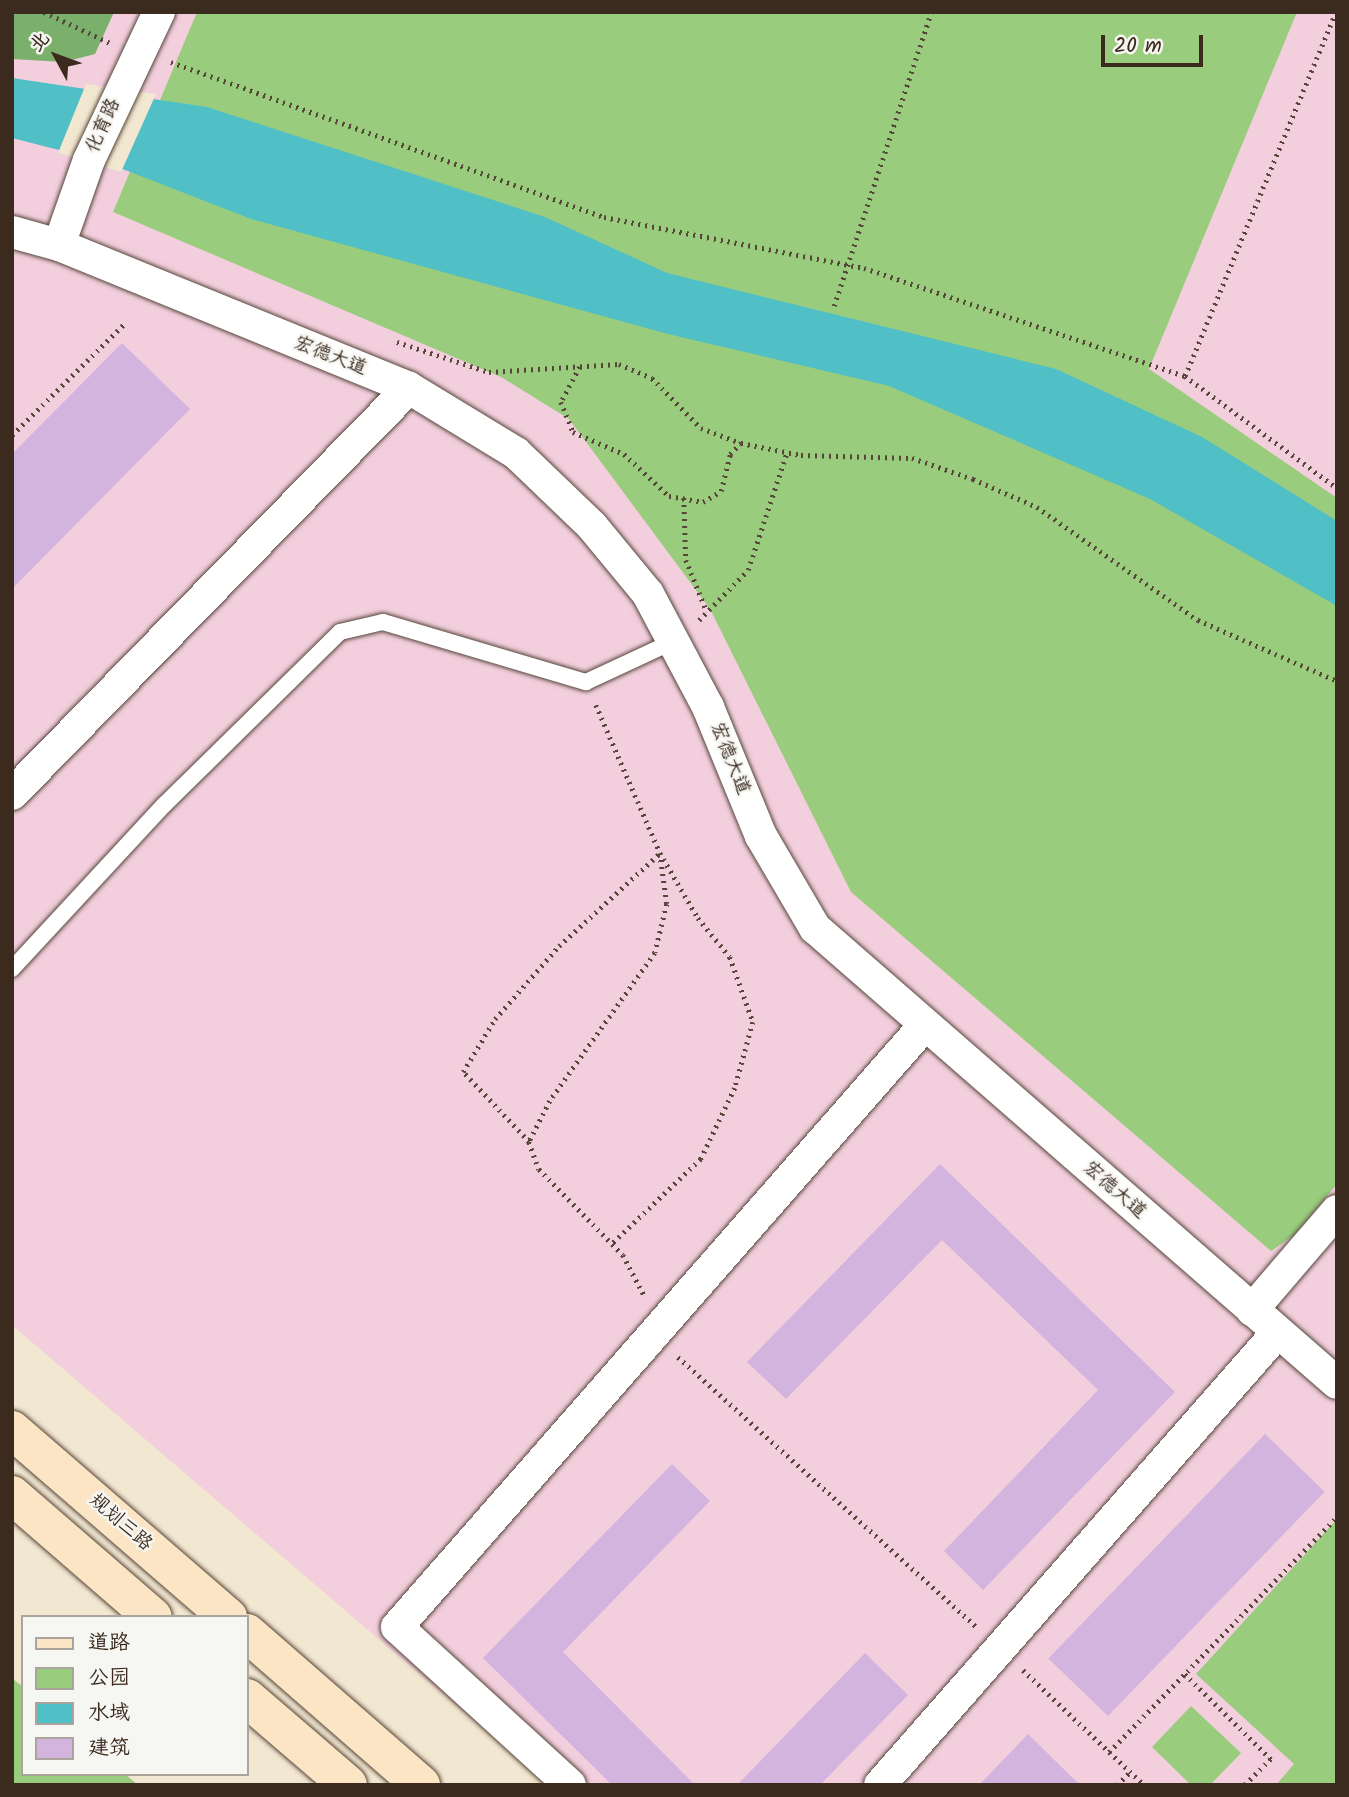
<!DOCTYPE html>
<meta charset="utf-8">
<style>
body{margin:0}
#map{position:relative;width:1349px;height:1797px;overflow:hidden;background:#f2e7d1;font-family:Kalam,"LXGW WenKai TC",sans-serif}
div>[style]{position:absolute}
.built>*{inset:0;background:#f3cfde}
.green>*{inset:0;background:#99cc7d}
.forest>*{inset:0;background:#7ab06c}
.water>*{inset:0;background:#50bfc6}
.pier>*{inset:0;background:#f2e7d1}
.building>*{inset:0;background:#d3b4df;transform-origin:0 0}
.path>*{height:4.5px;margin-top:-2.25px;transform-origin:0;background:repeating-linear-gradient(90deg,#564639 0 2px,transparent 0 7px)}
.roads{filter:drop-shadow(0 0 2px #564639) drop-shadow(0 0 2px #564639)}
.lane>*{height:16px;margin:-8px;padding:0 8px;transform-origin:8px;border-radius:8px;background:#fff}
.street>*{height:32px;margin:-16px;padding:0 16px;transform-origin:16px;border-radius:16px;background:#fff}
.secondary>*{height:38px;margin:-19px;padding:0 19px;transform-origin:19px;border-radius:19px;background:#fce5c4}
span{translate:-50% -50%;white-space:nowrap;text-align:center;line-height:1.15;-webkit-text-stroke:5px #f6f6f2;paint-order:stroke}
.street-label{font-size:19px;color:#3b2a1e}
.frame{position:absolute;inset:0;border:14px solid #3b2a1e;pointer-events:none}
.legend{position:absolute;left:21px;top:1615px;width:228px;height:161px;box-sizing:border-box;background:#f6f6f2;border:2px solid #aba49d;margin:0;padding:9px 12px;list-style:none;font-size:21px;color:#3b2a1e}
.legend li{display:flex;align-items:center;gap:14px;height:35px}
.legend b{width:35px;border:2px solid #aba49d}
.north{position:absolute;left:21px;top:21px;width:70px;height:70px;-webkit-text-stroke:5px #f6f6f2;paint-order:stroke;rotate:311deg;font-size:19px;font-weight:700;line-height:28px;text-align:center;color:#3b2a1e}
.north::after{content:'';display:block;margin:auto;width:24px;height:32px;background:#3b2a1e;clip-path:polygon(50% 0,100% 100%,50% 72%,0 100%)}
.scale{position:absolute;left:1101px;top:35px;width:102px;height:32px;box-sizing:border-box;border:4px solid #3b2a1e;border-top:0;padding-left:9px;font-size:21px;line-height:24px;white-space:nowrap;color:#3b2a1e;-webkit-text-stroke:5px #f6f6f2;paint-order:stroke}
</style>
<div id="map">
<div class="built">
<i style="clip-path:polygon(12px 12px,1337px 12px,1337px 1785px,549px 1785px,12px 1325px)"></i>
</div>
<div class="green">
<i style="clip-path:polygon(197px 12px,1297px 12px,1149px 369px,1337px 498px,1337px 1184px,1294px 1235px,1271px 1251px,851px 892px,710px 609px,569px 419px,501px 377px,113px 212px)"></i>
<i style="clip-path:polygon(1337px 1519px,1337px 1785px,1276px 1785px,1294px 1764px,1196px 1674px)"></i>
<i style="clip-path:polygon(12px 1678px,23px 1687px,23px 1774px,125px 1774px,138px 1785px,12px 1785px)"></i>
<i style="clip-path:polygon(1191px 1706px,1241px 1753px,1210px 1785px,1191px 1785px,1152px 1747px)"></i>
</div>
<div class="forest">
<i style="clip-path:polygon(12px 12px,114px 12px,95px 54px,64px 62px,12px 59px)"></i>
</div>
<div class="water">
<i style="clip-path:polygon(12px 78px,207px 107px,545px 217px,667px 273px,1056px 369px,1202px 437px,1337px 521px,1337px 606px,1150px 499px,889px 386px,668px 334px,251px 219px,102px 161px,12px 138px)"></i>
</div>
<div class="pier">
<i style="clip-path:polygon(86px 84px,156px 94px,121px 172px,58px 153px)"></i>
</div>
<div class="building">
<i style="clip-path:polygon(122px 343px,190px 409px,12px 589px,12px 454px)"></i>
<i style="clip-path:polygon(940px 1164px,1175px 1392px,983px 1590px,944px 1551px,1098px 1390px,942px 1240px,786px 1399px,747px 1362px)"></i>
<i style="left:1265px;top:1434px;width:83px;height:312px;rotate:44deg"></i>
<i style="clip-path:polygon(672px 1464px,710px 1501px,563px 1652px,695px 1785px,612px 1785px,483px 1658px)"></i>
<i style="clip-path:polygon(865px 1653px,908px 1695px,820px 1785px,737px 1785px)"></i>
<i style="clip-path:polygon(1028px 1734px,1080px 1785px,979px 1785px)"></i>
</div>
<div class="path">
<i style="left:44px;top:12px;width:73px;rotate:25.2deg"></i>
<i style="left:171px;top:62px;width:460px;rotate:19.7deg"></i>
<i style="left:604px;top:217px;width:265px;rotate:11.1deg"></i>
<i style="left:864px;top:268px;width:339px;rotate:18.6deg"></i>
<i style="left:1185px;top:376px;width:189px;rotate:36.4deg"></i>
<i style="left:834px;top:306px;width:310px;rotate:-71.7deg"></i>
<i style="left:397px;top:342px;width:97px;rotate:18.1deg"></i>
<i style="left:489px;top:372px;width:130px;rotate:-3.5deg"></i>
<i style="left:619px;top:364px;width:36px;rotate:23deg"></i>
<i style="left:652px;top:378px;width:70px;rotate:45.6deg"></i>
<i style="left:701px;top:428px;width:43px;rotate:20.6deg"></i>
<i style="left:741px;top:443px;width:61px;rotate:11.3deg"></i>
<i style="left:801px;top:455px;width:111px;rotate:1.5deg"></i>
<i style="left:912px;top:458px;width:65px;rotate:19deg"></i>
<i style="left:973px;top:479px;width:70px;rotate:23.6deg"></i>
<i style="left:1037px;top:507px;width:197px;rotate:35.1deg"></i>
<i style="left:1198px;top:620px;width:152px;rotate:23.7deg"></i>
<i style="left:580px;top:367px;width:40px;rotate:118deg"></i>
<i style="left:561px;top:402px;width:32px;rotate:68deg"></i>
<i style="left:573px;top:432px;width:56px;rotate:23.3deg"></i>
<i style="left:624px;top:454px;width:62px;rotate:43deg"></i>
<i style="left:669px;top:496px;width:35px;rotate:10deg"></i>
<i style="left:703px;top:502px;width:21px;rotate:-31deg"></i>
<i style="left:721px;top:491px;width:38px;rotate:-76deg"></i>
<i style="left:730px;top:454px;width:16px;rotate:-45deg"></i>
<i style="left:1185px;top:376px;width:394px;rotate:-67.5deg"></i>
<i style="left:12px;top:435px;width:158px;rotate:-44.7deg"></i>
<i style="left:684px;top:498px;width:62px;rotate:88.2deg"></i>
<i style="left:686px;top:560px;width:56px;rotate:68deg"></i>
<i style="left:699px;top:620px;width:70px;rotate:-45.6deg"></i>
<i style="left:748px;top:570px;width:124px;rotate:-71.7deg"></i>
<i style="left:596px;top:705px;width:161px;rotate:66.6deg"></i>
<i style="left:660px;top:853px;width:51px;rotate:82.2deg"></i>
<i style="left:667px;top:904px;width:50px;rotate:103.8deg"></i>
<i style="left:655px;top:953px;width:181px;rotate:125.4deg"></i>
<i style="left:550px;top:1101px;width:46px;rotate:117.1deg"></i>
<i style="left:529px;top:1142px;width:29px;rotate:70deg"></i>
<i style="left:539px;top:1169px;width:120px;rotate:45.7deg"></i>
<i style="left:623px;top:1255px;width:45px;rotate:62.3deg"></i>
<i style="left:529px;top:1142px;width:96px;rotate:-133.3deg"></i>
<i style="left:463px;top:1072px;width:62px;rotate:-58.9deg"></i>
<i style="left:495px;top:1019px;width:97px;rotate:-48.8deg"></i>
<i style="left:559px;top:946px;width:137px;rotate:-42.6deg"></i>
<i style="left:660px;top:853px;width:75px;rotate:59.7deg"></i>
<i style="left:698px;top:918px;width:50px;rotate:50.6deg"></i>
<i style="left:730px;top:957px;width:69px;rotate:70.5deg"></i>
<i style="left:753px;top:1022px;width:68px;rotate:105.3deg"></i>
<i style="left:735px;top:1088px;width:79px;rotate:115.6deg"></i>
<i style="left:701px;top:1159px;width:123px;rotate:136.3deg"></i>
<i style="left:678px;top:1357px;width:404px;rotate:42.1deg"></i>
<i style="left:1023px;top:1670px;width:167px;rotate:43.5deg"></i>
<i style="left:1185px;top:1674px;width:121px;rotate:44.7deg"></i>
<i style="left:1271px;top:1759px;width:37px;rotate:135deg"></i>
<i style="left:1109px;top:1752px;width:327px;rotate:-45.9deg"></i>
<i style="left:1117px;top:1785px;width:18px;rotate:-45deg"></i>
</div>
<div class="roads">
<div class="lane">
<i style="left:12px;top:969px;width:224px;rotate:-47.2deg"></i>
<i style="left:164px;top:805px;width:247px;rotate:-44.5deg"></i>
<i style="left:340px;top:632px;width:44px;rotate:-13.1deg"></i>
<i style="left:383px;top:622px;width:212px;rotate:16.5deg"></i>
<i style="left:586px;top:682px;width:99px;rotate:-25deg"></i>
</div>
<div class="street">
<i style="left:12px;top:232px;width:49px;rotate:15.5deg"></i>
<i style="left:59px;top:245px;width:378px;rotate:22.2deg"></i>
<i style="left:409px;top:388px;width:125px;rotate:31.3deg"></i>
<i style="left:516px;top:453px;width:105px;rotate:43.8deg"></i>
<i style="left:592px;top:526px;width:88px;rotate:50.5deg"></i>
<i style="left:648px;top:594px;width:128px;rotate:62deg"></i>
<i style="left:708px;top:707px;width:139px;rotate:67.7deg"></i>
<i style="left:761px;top:836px;width:107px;rotate:59.6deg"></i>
<i style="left:815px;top:928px;width:692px;rotate:41.08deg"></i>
<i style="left:59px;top:245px;width:90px;rotate:-70.6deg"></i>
<i style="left:89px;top:160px;width:164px;rotate:-64.7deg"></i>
<i style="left:12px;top:794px;width:568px;rotate:-45.64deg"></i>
<i style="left:1252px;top:1310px;width:130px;rotate:-49.4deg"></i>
<i style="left:570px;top:1785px;width:234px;rotate:-137.6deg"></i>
<i style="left:397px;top:1627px;width:798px;rotate:-48.76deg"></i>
<i style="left:880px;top:1785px;width:603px;rotate:-48.7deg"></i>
</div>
<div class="secondary">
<i style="left:12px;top:1430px;width:286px;rotate:40.9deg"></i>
<i style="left:12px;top:1495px;width:186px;rotate:40.9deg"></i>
<i style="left:247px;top:1633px;width:231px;rotate:41.1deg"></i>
<i style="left:247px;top:1698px;width:133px;rotate:40.7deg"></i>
</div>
</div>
<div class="street-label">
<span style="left:104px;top:126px;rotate:-66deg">化育路</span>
<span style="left:330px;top:357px;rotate:21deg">宏德大道</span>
<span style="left:729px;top:759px;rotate:68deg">宏德大道</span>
<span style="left:1114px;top:1191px;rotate:41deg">宏德大道</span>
<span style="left:120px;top:1523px;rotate:41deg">规划三路</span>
</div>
<div class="frame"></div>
<ul class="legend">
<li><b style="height:9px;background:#fce5c4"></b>道路</li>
<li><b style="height:19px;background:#99cc7d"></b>公园</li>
<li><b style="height:19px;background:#50bfc6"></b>水域</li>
<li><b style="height:19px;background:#d3b4df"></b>建筑</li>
</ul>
<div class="north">北</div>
<div class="scale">20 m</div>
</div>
